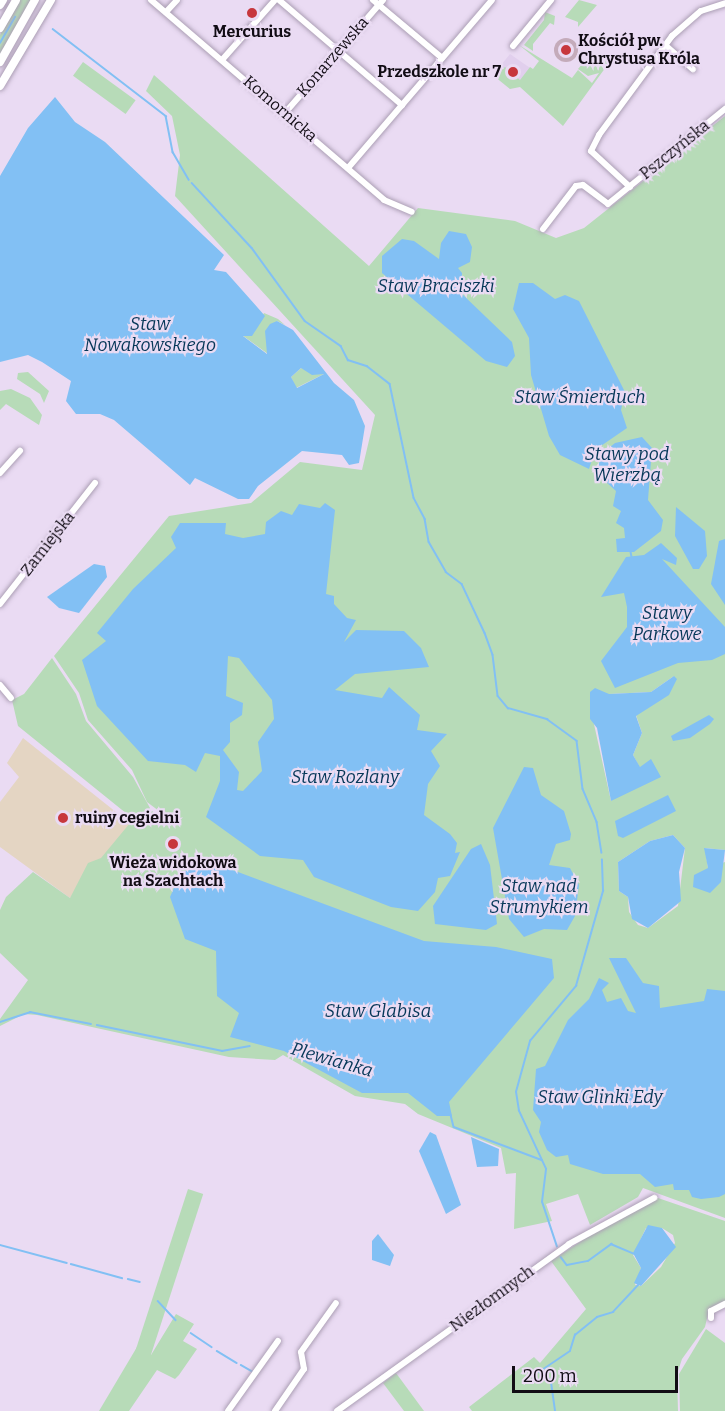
<!DOCTYPE html>
<meta charset="utf-8">
<style>
body{margin:0}
#map{position:relative;width:725px;height:1411px;overflow:hidden;background:#eadbf3;font-family:Bitter,serif}
div>[style]{position:absolute}
.built>*{inset:0;background:#e1cfed}
.industrial>*{inset:0;background:#e4d5c3}
.green>*{inset:0;background:#b7dbb8;transform-origin:0 0}
.water>*{inset:0;background:#82c0f4}
.stream>*{height:1.5px;margin:-0.75px;padding:0 0.75px;transform-origin:0.75px;border-radius:0.75px;background:#82c0f4}
.building>*{inset:0;background:#c4abba}
.round{border-radius:50%}
.roads{filter:drop-shadow(0 0 2px #ac9fb5) drop-shadow(0 0 2px #ac9fb5)}
.minor>*{height:6px;margin:-3px;padding:0 3px;transform-origin:3px;border-radius:3px;background:#fff}
.tertiary>*{height:8px;margin:-4px;padding:0 4px;transform-origin:4px;border-radius:4px;background:#fff}
.secondary>*{height:8px;margin:-4px;padding:0 4px;transform-origin:4px;border-radius:4px;background:#fff}
.dots>*{width:16px;height:16px;translate:-50% -50%;box-sizing:border-box;border:3px solid #eadbf3;border-radius:50%}
span{translate:-50% -50%;white-space:nowrap;text-align:center;line-height:1.15;-webkit-text-stroke:4.5px #eadbf3;paint-order:stroke}
.poi-label{font-size:16px;color:#110c14;font-weight:700}
.left{translate:0 -50%;text-align:left}
.right{translate:-100% -50%;text-align:right}
.street-label{font-size:16px;color:#110c14}
.water-label{font-size:18px;color:#053758;font-style:italic}
.scale{position:absolute;left:512px;top:1366px;width:166px;height:27px;box-sizing:border-box;border:3px solid #110c14;border-top:0;padding-left:8px;font-size:18px;line-height:21px;white-space:nowrap;color:#110c14;-webkit-text-stroke:4px #eadbf3;paint-order:stroke}
</style>
<div id="map">
<div class="built">
<i style="clip-path:polygon(510px 54px,533px 70px,510px 89px,493px 75px)"></i>
</div>
<div class="industrial">
<i style="clip-path:polygon(23px 738px,131px 824px,70px 898px,0 847px,0 802px,19px 777px,7px 763px)"></i>
</div>
<div class="green">
<i style="clip-path:polygon(20px 0,31px 0,0 55px,0 35px)"></i>
<i style="clip-path:polygon(579px 0,597px 5px,578px 27px,578px 22px,565px 17px)"></i>
<i style="clip-path:polygon(545px 12px,555px 16px,554px 25px,550px 23px,533px 44px,533px 51px,524px 45px,544px 20px)"></i>
<i style="clip-path:polygon(519px 45px,572px 78px,578px 70px,592px 83px,599px 73px,588px 76px,578px 69px,583px 63px,611px 60px,563px 126px,520px 87px,510px 89px,494px 76px,505px 67px,520px 80px,530px 67px,533px 69px,539px 61px)"></i>
<i style="left:83px;top:62px;width:65px;height:17px;rotate:36deg"></i>
<i style="clip-path:polygon(evenodd,154px 75px,369px 266px,418px 208px,515px 221px,556px 238px,584px 228px,725px 116px,725px 850px,705px 848px,708px 868px,725px 862px,725px 1218px,643px 1188px,638px 1197px,590px 1225px,578px 1194px,546px 1204px,552px 1221px,514px 1229px,516px 1173px,506px 1174px,501px 1148px,418px 1114px,405px 1104px,355px 1096px,283px 1055px,275px 1060px,229px 1057px,37px 1015px,24px 1014px,0 1026px,0 1019px,28px 980px,0 953px,0 910px,6px 897px,33px 872px,70px 898px,88px 863px,101px 858px,130px 823px,142px 822px,152px 811px,166px 821px,167px 817px,147px 802px,132px 770px,88px 720px,79px 693px,54px 656px,169px 516px,251px 503px,300px 462px,362px 470px,375px 415px,175px 196px,180px 155px,172px 116px,146px 91px,154px 75px,674px 676px,652px 705px,636px 715px,642px 733px,633px 755px,640px 768px,651px 760px,611px 801px,590px 706px,609px 694px,651px 692px,674px 676px,154px 75px,673px 835px,685px 848px,678px 906px,648px 928px,638px 925px,629px 912px,628px 897px,619px 891px,618px 862px,650px 841px,673px 835px)"></i>
<i style="clip-path:polygon(264px 313px,278px 319px,285px 325px,277px 321px,267px 342px,268px 354px,242px 335px,254px 330px)"></i>
<i style="clip-path:polygon(301px 368px,323px 372px,324px 374px,296px 388px,291px 377px)"></i>
<i style="clip-path:polygon(28px 372px,49px 391px,44px 403px,40px 394px,17px 379px,18px 373px)"></i>
<i style="clip-path:polygon(11px 389px,30px 398px,42px 415px,39px 425px,6px 404px,0 410px,0 391px)"></i>
<i style="clip-path:polygon(52px 658px,76px 694px,86px 721px,133px 777px,150px 808px,141px 819px,132px 818px,18px 726px,12px 700px,24px 694px)"></i>
<i style="left:188px;top:1189px;width:16px;height:203px;rotate:18deg"></i>
<i style="clip-path:polygon(evenodd,658px 1198px,725px 1221px,725px 1302px,708px 1314px,705px 1327px,682px 1359px,677px 1374px,678px 1411px,472px 1411px,469px 1407px,534px 1357px,540px 1363px,586px 1309px,551px 1261px,598px 1230px,658px 1198px,646px 1228px,662px 1228px,673px 1235px,675px 1243px,661px 1267px,641px 1286px,635px 1285px,641px 1268px,633px 1255px,646px 1228px)"></i>
<i style="clip-path:polygon(176px 1314px,194px 1324px,183px 1341px,197px 1349px,179px 1375px,175px 1379px,157px 1370px,129px 1411px,99px 1411px,137px 1347px,151px 1355px)"></i>
<i style="clip-path:polygon(706px 1329px,725px 1343px,725px 1411px,680px 1411px,679px 1374px)"></i>
<i style="clip-path:polygon(396px 1373px,424px 1411px,404px 1411px,383px 1383px)"></i>
</div>
<div class="water">
<i style="clip-path:polygon(evenodd,55px 97px,75px 122px,105px 142px,224px 255px,214px 270px,226px 272px,265px 316px,252px 336px,243px 336px,267px 354px,265px 331px,270px 324px,277px 321px,293px 330px,334px 383px,354px 400px,365px 426px,359px 463px,349px 465px,342px 455px,302px 451px,258px 486px,249px 499px,238px 499px,195px 478px,190px 485px,114px 420px,100px 414px,76px 414px,66px 401px,71px 381px,42px 362px,28px 355px,0 362px,0 176px,28px 128px,55px 97px,301px 368px,312px 375px,324px 374px,297px 388px,291px 377px,301px 368px)"></i>
<i style="clip-path:polygon(449px 231px,466px 234px,472px 247px,470px 262px,458px 268px,462px 273px,462px 294px,512px 342px,515px 356px,507px 367px,486px 361px,382px 273px,382px 256px,402px 239px,414px 241px,439px 259px,441px 243px)"></i>
<i style="clip-path:polygon(519px 283px,533px 283px,555px 299px,565px 295px,579px 301px,625px 392px,621px 410px,627px 428px,595px 450px,589px 469px,560px 455px,549px 436px,531px 375px,529px 338px,513px 309px)"></i>
<i style="clip-path:polygon(642px 437px,652px 448px,648px 500px,663px 520px,661px 531px,634px 552px,617px 552px,616px 539px,625px 538px,624px 528px,616px 523px,621px 511px,613px 506px,616px 491px,595px 472px,604px 452px,615px 443px)"></i>
<i style="clip-path:polygon(evenodd,325px 503px,335px 510px,326px 594px,334px 596px,334px 604px,347px 618px,356px 620px,344px 642px,356px 630px,404px 631px,421px 648px,429px 667px,355px 674px,335px 690px,382px 698px,389px 687px,420px 715px,417px 730px,447px 734px,431px 751px,440px 766px,428px 784px,424px 815px,450px 834px,457px 843px,455px 853px,460px 852px,450px 876px,438px 878px,435px 892px,418px 911px,391px 907px,314px 877px,303px 860px,260px 856px,206px 817px,220px 781px,220px 756px,205px 753px,196px 772px,185px 765px,148px 761px,97px 706px,82px 660px,106px 641px,97px 633px,133px 589px,176px 548px,171px 537px,180px 523px,226px 523px,225px 534px,243px 538px,265px 534px,266px 522px,281px 511px,292px 515px,299px 504px,320px 508px,325px 503px,228px 656px,239px 658px,272px 700px,274px 719px,258px 742px,262px 771px,243px 791px,237px 790px,239px 772px,223px 750px,230px 742px,230px 723px,242px 715px,243px 703px,226px 696px,228px 656px)"></i>
<i style="clip-path:polygon(676px 507px,705px 531px,707px 556px,699px 569px,693px 569px,675px 536px)"></i>
<i style="clip-path:polygon(725px 539px,725px 605px,711px 584px,719px 541px)"></i>
<i style="clip-path:polygon(661px 543px,677px 558px,676px 565px,662px 559px,725px 627px,725px 654px,712px 660px,678px 663px,615px 688px,601px 661px,627px 627px,627px 607px,624px 593px,601px 597px,626px 557px,644px 555px)"></i>
<i style="clip-path:polygon(94px 564px,105px 566px,107px 577px,79px 613px,59px 608px,47px 597px)"></i>
<i style="clip-path:polygon(674px 676px,677px 679px,669px 695px,636px 716px,642px 733px,633px 755px,640px 767px,651px 759px,661px 777px,611px 801px,597px 728px,590px 719px,590px 692px,595px 688px,609px 694px,651px 692px)"></i>
<i style="clip-path:polygon(709px 715px,714px 719px,710px 724px,690px 738px,673px 741px,671px 736px)"></i>
<i style="clip-path:polygon(524px 767px,533px 768px,541px 795px,564px 811px,571px 834px,570px 840px,556px 844px,549px 865px,570px 868px,579px 885px,575px 916px,567px 930px,544px 929px,524px 937px,509px 919px,493px 828px)"></i>
<i style="clip-path:polygon(668px 795px,676px 811px,623px 838px,618px 836px,615px 821px)"></i>
<i style="clip-path:polygon(673px 835px,685px 848px,679px 872px,681px 901px,648px 928px,632px 919px,628px 897px,619px 891px,618px 862px,650px 841px)"></i>
<i style="clip-path:polygon(481px 844px,490px 865px,497px 924px,486px 930px,435px 924px,433px 906px,471px 849px)"></i>
<i style="clip-path:polygon(704px 848px,725px 850px,721px 882px,710px 893px,693px 887px,694px 875px,708px 868px)"></i>
<i style="clip-path:polygon(207px 866px,230px 869px,424px 941px,496px 947px,552px 959px,554px 978px,449px 1102px,452px 1116px,437px 1116px,408px 1093px,362px 1093px,284px 1051px,230px 1037px,239px 1013px,217px 996px,216px 951px,185px 939px,170px 897px,181px 872px)"></i>
<i style="clip-path:polygon(609px 958px,626px 958px,643px 983px,659px 986px,660px 1008px,704px 1001px,707px 989px,725px 991px,725px 1194px,719px 1197px,701px 1199px,692px 1197px,689px 1190px,674px 1190px,673px 1184px,655px 1187px,640px 1174px,603px 1174px,570px 1164px,568px 1155px,556px 1157px,547px 1150px,539px 1132px,541px 1122px,533px 1110px,536px 1069px,545px 1066px,568px 1020px,589px 999px,599px 978px,609px 983px,602px 990px,607px 1002px,621px 998px,628px 1011px,636px 1013px)"></i>
<i style="clip-path:polygon(430px 1132px,436px 1135px,461px 1205px,446px 1214px,419px 1151px)"></i>
<i style="clip-path:polygon(471px 1137px,499px 1149px,498px 1166px,477px 1167px)"></i>
<i style="clip-path:polygon(648px 1225px,662px 1228px,676px 1247px,641px 1286px,634px 1283px,641px 1268px,633px 1253px)"></i>
<i style="clip-path:polygon(378px 1234px,394px 1255px,390px 1266px,372px 1260px,372px 1241px)"></i>
</div>
<div class="stream">
<i style="left:53px;top:29px;width:143px;rotate:37.6deg"></i>
<i style="left:166px;top:116px;width:37px;rotate:79deg"></i>
<i style="left:173px;top:152px;width:32px;rotate:60deg"></i>
<i style="left:0;top:43px;width:30px;rotate:-60deg"></i>
<i style="left:192px;top:183px;width:88px;rotate:47.3deg"></i>
<i style="left:252px;top:248px;width:90px;rotate:54deg"></i>
<i style="left:305px;top:321px;width:44px;rotate:34.8deg"></i>
<i style="left:341px;top:346px;width:16px;rotate:63deg"></i>
<i style="left:348px;top:360px;width:20px;rotate:18deg"></i>
<i style="left:367px;top:366px;width:29px;rotate:38deg"></i>
<i style="left:390px;top:384px;width:116px;rotate:78.1deg"></i>
<i style="left:414px;top:498px;width:24px;rotate:62deg"></i>
<i style="left:425px;top:519px;width:23px;rotate:80deg"></i>
<i style="left:429px;top:542px;width:34px;rotate:60deg"></i>
<i style="left:446px;top:572px;width:20px;rotate:37deg"></i>
<i style="left:462px;top:584px;width:54px;rotate:64.9deg"></i>
<i style="left:485px;top:633px;width:23px;rotate:70deg"></i>
<i style="left:493px;top:655px;width:41px;rotate:83deg"></i>
<i style="left:498px;top:696px;width:16px;rotate:50deg"></i>
<i style="left:508px;top:708px;width:41px;rotate:15.8deg"></i>
<i style="left:547px;top:719px;width:37px;rotate:36deg"></i>
<i style="left:577px;top:741px;width:48px;rotate:82.9deg"></i>
<i style="left:583px;top:789px;width:36px;rotate:67deg"></i>
<i style="left:597px;top:822px;width:31px;rotate:81deg"></i>
<i style="left:631px;top:552px;width:5px;rotate:79deg"></i>
<i style="left:0;top:1022px;width:32px;rotate:-18deg"></i>
<i style="left:30px;top:1012px;width:62px;rotate:11.1deg"></i>
<i style="left:97px;top:1025px;width:128px;rotate:11.7deg"></i>
<i style="left:222px;top:1051px;width:28px;rotate:-10deg"></i>
<i style="left:451px;top:1115px;width:12px;rotate:76deg"></i>
<i style="left:454px;top:1127px;width:94px;rotate:20.6deg"></i>
<i style="left:0;top:1245px;width:69px;rotate:15deg"></i>
<i style="left:557px;top:1247px;width:47px;rotate:-108.4deg"></i>
<i style="left:542px;top:1202px;width:33px;rotate:-83deg"></i>
<i style="left:546px;top:1169px;width:64px;rotate:-115deg"></i>
<i style="left:519px;top:1111px;width:19px;rotate:-99deg"></i>
<i style="left:516px;top:1092px;width:53px;rotate:-74.6deg"></i>
<i style="left:530px;top:1041px;width:72px;rotate:-50.1deg"></i>
<i style="left:576px;top:986px;width:99px;rotate:-74.1deg"></i>
<i style="left:603px;top:891px;width:31px;rotate:-92deg"></i>
<i style="left:561px;top:1257px;width:10px;rotate:53deg"></i>
<i style="left:567px;top:1265px;width:21px;rotate:-11deg"></i>
<i style="left:588px;top:1261px;width:29px;rotate:-36deg"></i>
<i style="left:611px;top:1244px;width:25px;rotate:23deg"></i>
<i style="left:71px;top:1264px;width:53px;rotate:15.4deg"></i>
<i style="left:128px;top:1279px;width:12px;rotate:14deg"></i>
<i style="left:158px;top:1301px;width:26px;rotate:47deg"></i>
<i style="left:191px;top:1333px;width:25px;rotate:34deg"></i>
<i style="left:217px;top:1351px;width:23px;rotate:31deg"></i>
<i style="left:241px;top:1365px;width:14px;rotate:30deg"></i>
<i style="left:555px;top:1411px;width:30px;rotate:-98deg"></i>
<i style="left:551px;top:1381px;width:15px;rotate:-143deg"></i>
<i style="left:539px;top:1372px;width:37px;rotate:-34deg"></i>
<i style="left:570px;top:1351px;width:17px;rotate:-73deg"></i>
<i style="left:575px;top:1335px;width:28px;rotate:-39deg"></i>
<i style="left:597px;top:1317px;width:17px;rotate:-17deg"></i>
<i style="left:613px;top:1312px;width:38px;rotate:-47deg"></i>
</div>
<div class="building">
<i class="round" style="left:554px;top:38px;width:24px;height:24px"></i>
</div>
<div class="roads">
<div class="minor">
<i style="left:151px;top:0;width:307px;rotate:40.6deg"></i>
<i style="left:384px;top:200px;width:30px;rotate:23deg"></i>
<i style="left:279px;top:0;width:162px;rotate:40.5deg"></i>
<i style="left:373px;top:0;width:90px;rotate:40deg"></i>
<i style="left:166px;top:12px;width:16px;rotate:-47deg"></i>
<i style="left:665px;top:45px;width:37px;rotate:41deg"></i>
<i style="left:513px;top:46px;width:60px;rotate:-50.4deg"></i>
<i style="left:222px;top:60px;width:80px;rotate:-48.5deg"></i>
<i style="left:284px;top:114px;width:151px;rotate:-49deg"></i>
<i style="left:348px;top:168px;width:221px;rotate:-49.4deg"></i>
<i style="left:630px;top:187px;width:53px;rotate:-137.3deg"></i>
<i style="left:591px;top:151px;width:18px;rotate:-63deg"></i>
<i style="left:599px;top:135px;width:123px;rotate:-53.6deg"></i>
<i style="left:672px;top:36px;width:38px;rotate:-41deg"></i>
<i style="left:701px;top:11px;width:25px;rotate:-18deg"></i>
<i style="left:543px;top:229px;width:54px;rotate:-52.5deg"></i>
<i style="left:576px;top:186px;width:7px;rotate:-8deg"></i>
<i style="left:583px;top:185px;width:31px;rotate:37deg"></i>
<i style="left:608px;top:204px;width:151px;rotate:-39.1deg"></i>
<i style="left:0;top:473px;width:30px;rotate:-48deg"></i>
<i style="left:0;top:604px;width:154px;rotate:-51.9deg"></i>
<i style="left:0;top:685px;width:17px;rotate:50deg"></i>
<i style="left:711px;top:1318px;width:7px;rotate:-90deg"></i>
<i style="left:711px;top:1311px;width:16px;rotate:-27deg"></i>
<i style="left:228px;top:1411px;width:86px;rotate:-54.5deg"></i>
<i style="left:275px;top:1411px;width:51px;rotate:-55.4deg"></i>
<i style="left:304px;top:1369px;width:17px;rotate:-100deg"></i>
<i style="left:301px;top:1352px;width:60px;rotate:-54.5deg"></i>
<i style="left:337px;top:1411px;width:286px;rotate:-35.7deg"></i>
<i style="left:569px;top:1244px;width:97px;rotate:-28.4deg"></i>
</div>
<div class="tertiary">
<i style="left:0;top:5px;width:6px;rotate:-59deg"></i>
<i style="left:0;top:86px;width:100px;rotate:-59.3deg"></i>
</div>
<div class="secondary">
<i style="left:0;top:28px;width:32px;rotate:-60deg"></i>
<i style="left:0;top:62px;width:71px;rotate:-60.6deg"></i>
</div>
</div>
<div class="dots">
<i style="left:252px;top:13px;background:#c7373d"></i>
<i style="left:566px;top:50px;background:#c7373d"></i>
<i style="left:513px;top:72px;background:#c7373d"></i>
<i style="left:63px;top:818px;background:#c7373d"></i>
<i style="left:173px;top:844px;background:#c7373d"></i>
</div>
<div class="poi-label">
<span style="left:252px;top:32px">Mercurius</span>
<span class="left" style="left:578px;top:50px">Kościół pw.<br>Chrystusa Króla</span>
<span class="right" style="left:501px;top:72px">Przedszkole nr 7</span>
<span class="left" style="left:75px;top:818px">ruiny cegielni</span>
<span style="left:173px;top:872px">Wieża widokowa<br>na Szachtach</span>
</div>
<div class="street-label">
<span style="left:333px;top:57px;rotate:-49deg">Konarzewska</span>
<span style="left:280px;top:109px;rotate:41deg">Komornicka</span>
<span style="left:675px;top:150px;rotate:-39deg">Pszczyńska</span>
<span style="left:48px;top:544px;rotate:-52deg">Zamiejska</span>
<span style="left:492px;top:1299px;rotate:-36deg">Niezłomnych</span>
</div>
<div class="water-label">
<span style="left:436px;top:286px">Staw Braciszki</span>
<span style="left:150px;top:335px">Staw<br>Nowakowskiego</span>
<span style="left:580px;top:397px">Staw Śmierduch</span>
<span style="left:627px;top:465px">Stawy pod<br>Wierzbą</span>
<span style="left:667px;top:624px">Stawy<br>Parkowe</span>
<span style="left:345px;top:777px">Staw Rozlany</span>
<span style="left:539px;top:897px">Staw nad<br>Strumykiem</span>
<span style="left:378px;top:1011px">Staw Glabisa</span>
<span style="left:332px;top:1060px;rotate:16deg">Plewianka</span>
<span style="left:600px;top:1097px">Staw Glinki Edy</span>
</div>
<div class="scale">200 m</div>
</div>
